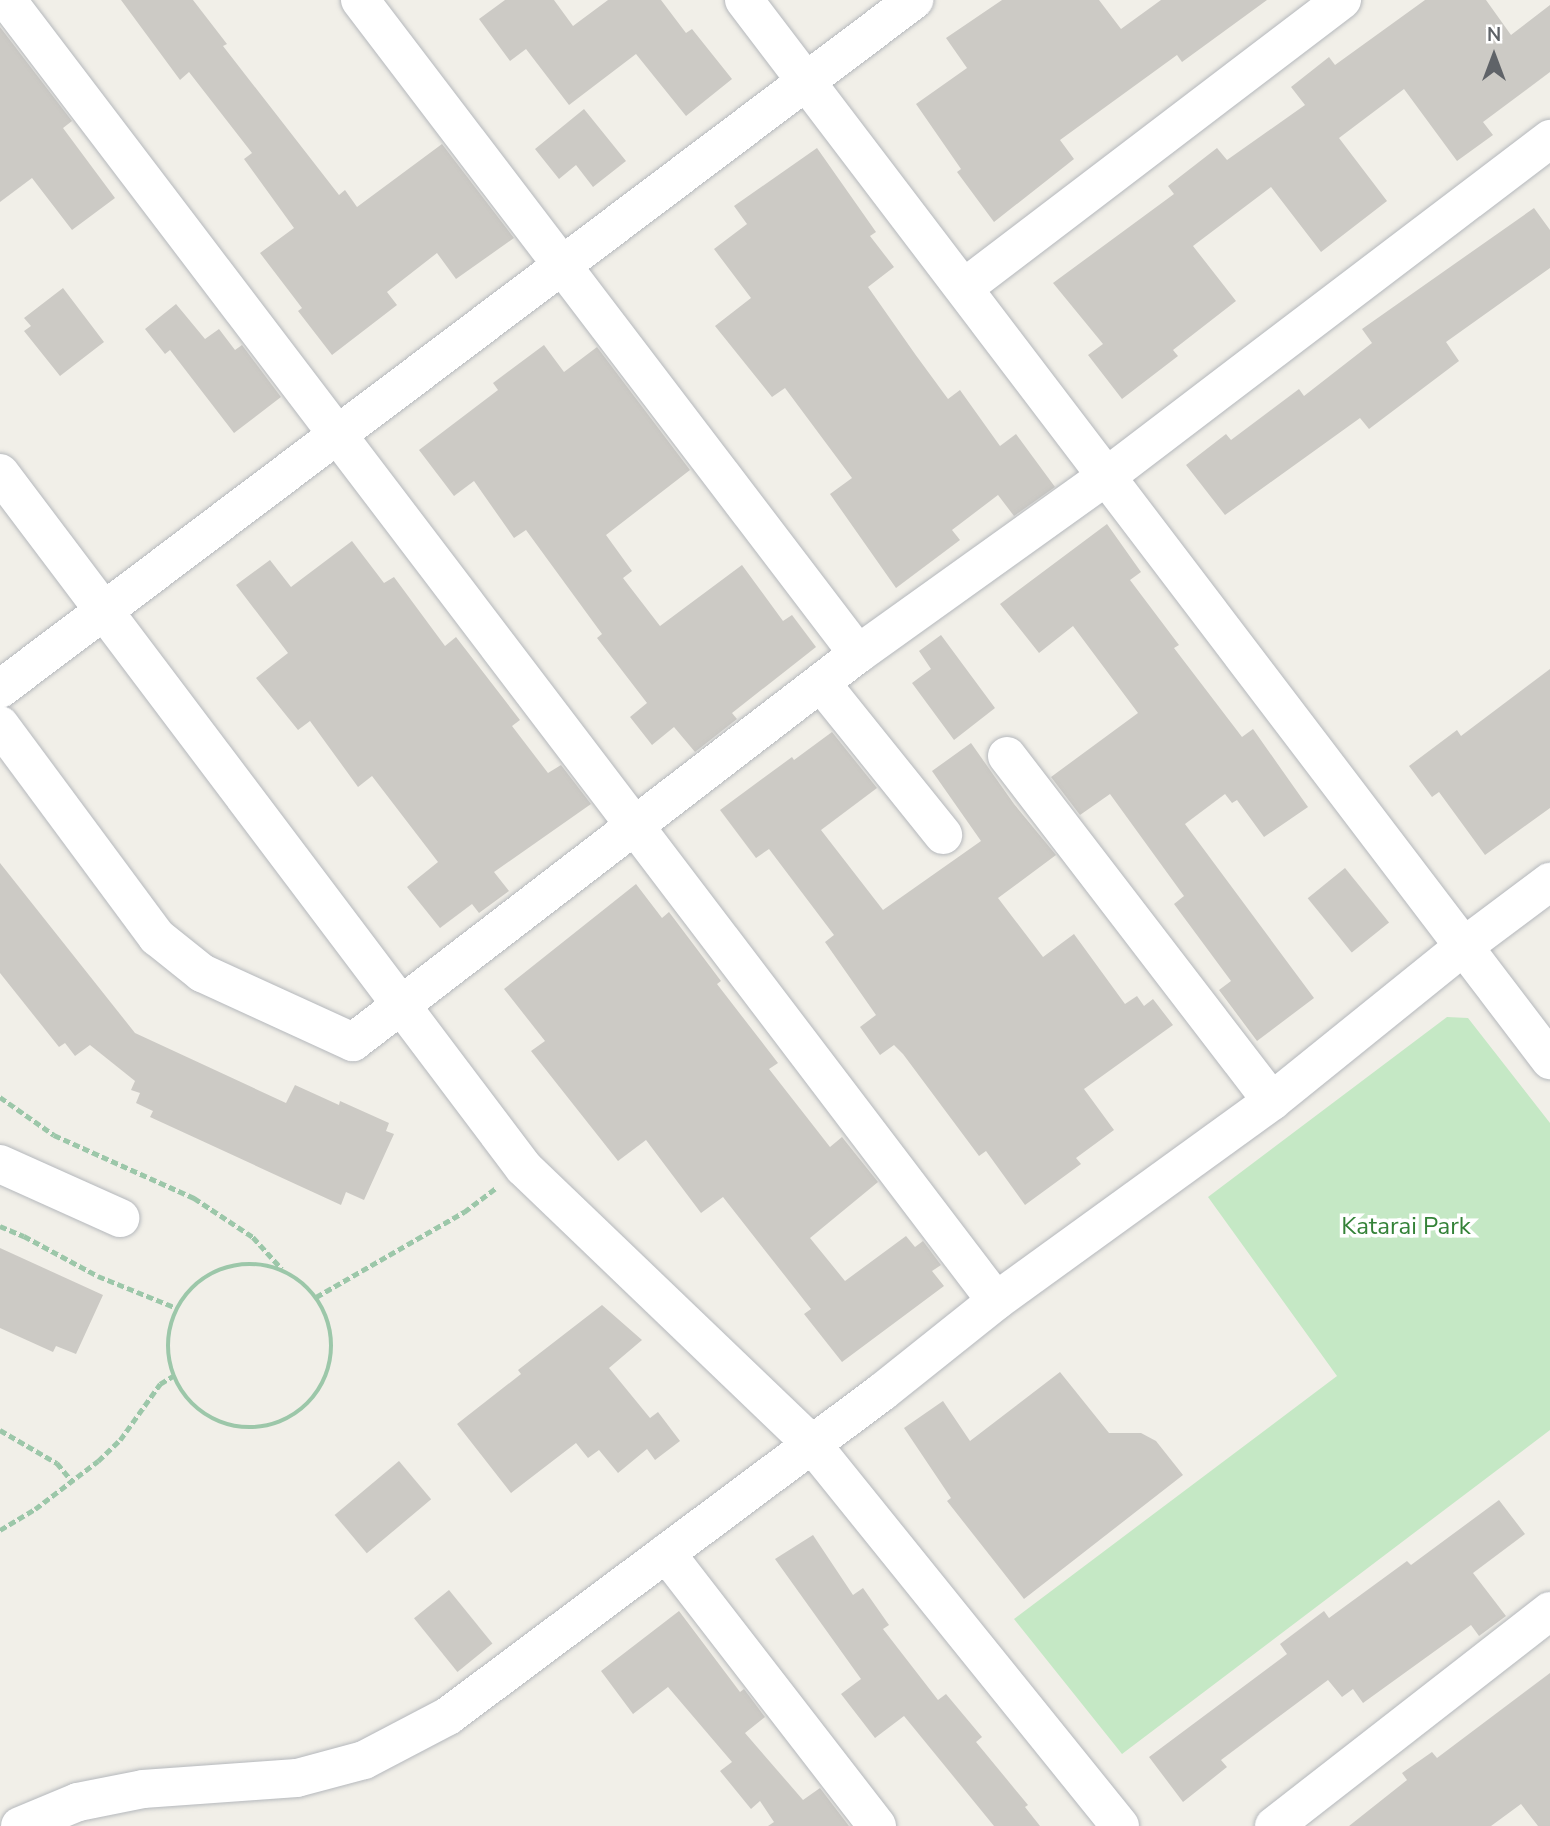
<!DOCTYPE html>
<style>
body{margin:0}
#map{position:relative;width:1550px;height:1826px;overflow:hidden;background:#f1efe8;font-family:"Nunito Sans",sans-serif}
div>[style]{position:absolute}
.green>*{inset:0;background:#c5e8c5}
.building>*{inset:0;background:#cccac5;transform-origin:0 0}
.path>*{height:4.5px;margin-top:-2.25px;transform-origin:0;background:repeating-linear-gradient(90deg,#9cc7a9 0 7px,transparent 0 10.5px)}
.path>.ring{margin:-2.25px;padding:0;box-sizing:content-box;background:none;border:4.5px solid #9cc7a9;border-radius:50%}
.roads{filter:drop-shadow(0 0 2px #b5b8bc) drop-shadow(0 0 2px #b5b8bc)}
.minor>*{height:38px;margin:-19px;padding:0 19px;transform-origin:19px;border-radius:19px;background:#fff}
span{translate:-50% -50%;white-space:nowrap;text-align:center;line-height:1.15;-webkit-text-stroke:7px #fff;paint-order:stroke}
.park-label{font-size:24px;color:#348238}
.north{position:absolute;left:1459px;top:21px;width:70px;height:70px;-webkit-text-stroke:5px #fff;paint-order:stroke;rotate:0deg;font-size:19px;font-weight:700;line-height:28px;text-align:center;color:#5f6368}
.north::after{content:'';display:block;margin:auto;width:24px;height:32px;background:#5f6368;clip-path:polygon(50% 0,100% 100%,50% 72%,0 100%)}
</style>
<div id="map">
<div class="green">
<i style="clip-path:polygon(1447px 1017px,1468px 1018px,1550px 1123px,1550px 1430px,1122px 1754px,1014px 1619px,1337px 1376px,1208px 1197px)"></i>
</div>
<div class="building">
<i style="clip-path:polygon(121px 0,193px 0,227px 44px,223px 46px,339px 195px,345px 190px,357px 207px,442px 144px,514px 238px,456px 279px,437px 253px,387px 292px,397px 305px,332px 355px,298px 311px,302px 308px,260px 253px,294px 228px,244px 159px,252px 153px,189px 72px,180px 80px)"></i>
<i style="clip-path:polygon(505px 0,554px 0,573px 26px,608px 0,661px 0,686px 33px,692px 29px,732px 79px,686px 116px,636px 54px,569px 105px,526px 49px,510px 61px,479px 19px)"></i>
<i style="clip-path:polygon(1002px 0,1099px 0,1121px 29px,1161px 0,1267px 0,1182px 62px,1177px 55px,1060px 140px,1074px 159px,994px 222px,957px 172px,961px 169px,916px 104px,967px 68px,946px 38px)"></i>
<i style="clip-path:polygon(1425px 0,1486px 0,1511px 35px,1550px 5px,1550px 72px,1483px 122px,1493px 135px,1457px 161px,1404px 89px,1339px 138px,1387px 201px,1321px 252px,1271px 187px,1193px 246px,1236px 301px,1173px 350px,1178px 356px,1122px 399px,1088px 355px,1103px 344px,1053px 283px,1174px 194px,1168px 186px,1217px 148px,1227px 160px,1305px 105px,1291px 87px,1329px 57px,1335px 65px)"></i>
<i style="clip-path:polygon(0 27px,72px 121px,63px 128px,115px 198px,72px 230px,32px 178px,0 202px)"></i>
<i style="clip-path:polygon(584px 109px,626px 161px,593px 187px,576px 165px,559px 179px,535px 149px)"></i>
<i style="clip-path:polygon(817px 148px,876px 232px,870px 236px,894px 267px,868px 287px,915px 354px,948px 399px,960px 390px,1000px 446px,1016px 434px,1055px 487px,1014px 516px,998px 495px,952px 530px,960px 540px,896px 588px,830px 494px,852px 478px,785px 388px,772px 397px,715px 326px,751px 298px,714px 249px,747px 224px,734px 206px)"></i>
<i style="clip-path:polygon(1534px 208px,1550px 230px,1550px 268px,1446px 342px,1459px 361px,1369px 429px,1360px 418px,1225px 515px,1186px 465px,1226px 434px,1231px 440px,1299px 389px,1304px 396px,1372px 343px,1362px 329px)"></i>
<i style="clip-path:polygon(63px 288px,104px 342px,60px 376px,24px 331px,31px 326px,24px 318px)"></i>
<i style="clip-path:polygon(176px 304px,205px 339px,219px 329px,235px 350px,242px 345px,281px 397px,234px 433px,170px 350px,165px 354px,145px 329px)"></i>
<i style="clip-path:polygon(544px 345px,564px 372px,597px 347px,690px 470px,606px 535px,632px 571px,623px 578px,660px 626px,742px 565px,783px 621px,792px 615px,816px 647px,732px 713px,737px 719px,695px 752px,674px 727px,652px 745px,630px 717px,647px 703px,597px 638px,602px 634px,526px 530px,514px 538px,474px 481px,454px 496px,419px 450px,498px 390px,493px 383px)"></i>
<i style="clip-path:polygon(1107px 524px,1141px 572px,1130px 580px,1179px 645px,1174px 648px,1242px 737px,1253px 729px,1308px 807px,1264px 837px,1237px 800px,1232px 803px,1225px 794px,1185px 824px,1314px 998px,1257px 1041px,1219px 990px,1231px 981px,1174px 904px,1184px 896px,1110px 794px,1080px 815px,1051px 777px,1138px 713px,1073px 626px,1039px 653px,1000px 604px)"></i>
<i style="clip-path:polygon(352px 541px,384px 583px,394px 577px,445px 646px,456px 637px,520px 720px,512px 726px,548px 773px,561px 765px,591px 804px,494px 872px,509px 891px,479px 913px,472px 904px,440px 928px,407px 887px,438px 862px,372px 776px,358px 787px,310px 721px,298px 730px,256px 678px,288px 653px,236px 585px,270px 560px,291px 587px)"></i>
<i style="clip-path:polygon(941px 635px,995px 708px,954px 740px,912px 683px,931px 669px,919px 651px)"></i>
<i style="clip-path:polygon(1550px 669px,1550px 808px,1485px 855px,1439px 792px,1432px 797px,1409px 766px,1457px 730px,1461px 736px)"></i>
<i style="clip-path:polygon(832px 732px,877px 788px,821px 830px,883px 910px,981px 841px,932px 771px,971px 743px,1014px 804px,1056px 855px,998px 898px,1043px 957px,1074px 934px,1125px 1004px,1137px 996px,1144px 1006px,1153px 999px,1173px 1025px,1084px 1089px,1114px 1130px,1076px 1158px,1081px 1164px,1025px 1205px,986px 1151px,979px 1156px,903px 1054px,894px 1045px,880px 1055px,860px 1027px,876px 1015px,825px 942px,834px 935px,769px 849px,756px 858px,720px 810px,792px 757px,794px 760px)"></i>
<i style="clip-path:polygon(0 863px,135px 1033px,286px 1103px,295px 1085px,339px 1105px,340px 1101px,389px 1123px,386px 1131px,394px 1134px,364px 1200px,346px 1192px,341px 1205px,150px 1117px,153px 1111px,136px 1103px,140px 1093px,131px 1090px,135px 1081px,90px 1045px,75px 1056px,65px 1043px,59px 1047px,0 973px)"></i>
<i style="left:1345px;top:868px;width:70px;height:48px;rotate:51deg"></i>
<i style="clip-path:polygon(636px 884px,662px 918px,669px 912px,721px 981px,717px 984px,778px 1063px,769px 1069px,830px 1147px,842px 1137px,878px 1182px,810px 1238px,845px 1281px,906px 1236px,915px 1247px,923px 1241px,941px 1265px,932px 1271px,944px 1286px,842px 1362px,804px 1314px,811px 1309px,723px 1197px,701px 1213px,646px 1140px,618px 1161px,531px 1051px,545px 1041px,504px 989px)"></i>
<i style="clip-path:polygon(0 1248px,103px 1295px,76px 1354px,56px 1346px,53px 1352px,0 1328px)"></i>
<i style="clip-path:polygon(602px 1305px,642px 1340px,609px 1368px,650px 1418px,658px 1412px,680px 1441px,655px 1460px,647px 1449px,618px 1473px,599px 1450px,588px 1458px,576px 1443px,511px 1493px,457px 1424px,521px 1374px,518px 1370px)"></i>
<i style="clip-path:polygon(1060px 1372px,1109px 1433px,1141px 1433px,1156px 1441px,1183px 1475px,1024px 1599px,947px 1501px,951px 1498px,904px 1428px,943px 1401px,970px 1441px)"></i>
<i style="left:399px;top:1461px;width:50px;height:84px;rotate:50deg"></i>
<i style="clip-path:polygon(1499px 1500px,1525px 1534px,1473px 1573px,1506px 1616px,1479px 1636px,1471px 1625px,1363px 1703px,1353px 1689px,1342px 1697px,1328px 1680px,1221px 1760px,1227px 1767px,1183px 1802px,1149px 1757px,1287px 1654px,1280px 1644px,1324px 1611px,1329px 1618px,1407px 1561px,1411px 1565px)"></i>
<i style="clip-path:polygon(813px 1535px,853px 1595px,863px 1588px,889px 1625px,883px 1629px,938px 1700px,946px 1694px,982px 1737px,976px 1742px,1028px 1805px,1025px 1807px,1040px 1826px,994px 1826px,904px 1716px,875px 1738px,841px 1694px,861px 1679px,775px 1559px)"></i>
<i style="left:449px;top:1590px;width:69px;height:45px;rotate:51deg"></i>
<i style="clip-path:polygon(679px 1611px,740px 1692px,744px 1689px,765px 1717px,745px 1733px,803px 1800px,820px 1788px,849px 1826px,768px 1826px,774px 1822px,760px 1801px,751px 1809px,720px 1771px,732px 1762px,668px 1687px,633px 1714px,601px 1671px)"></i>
<i style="clip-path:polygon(1550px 1673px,1550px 1826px,1538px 1826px,1521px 1804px,1491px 1826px,1349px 1826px,1407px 1780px,1402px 1773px,1432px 1752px,1437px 1758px)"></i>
</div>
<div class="path">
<i style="left:0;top:1097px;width:66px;rotate:35.1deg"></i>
<i style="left:54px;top:1135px;width:154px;rotate:24.2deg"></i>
<i style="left:194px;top:1198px;width:71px;rotate:33.5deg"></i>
<i style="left:253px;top:1237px;width:43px;rotate:47.8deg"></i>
<i style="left:0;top:1226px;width:26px;rotate:23deg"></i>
<i style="left:24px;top:1236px;width:84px;rotate:28.4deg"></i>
<i style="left:98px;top:1276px;width:85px;rotate:22.1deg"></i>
<i class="ring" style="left:168px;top:1264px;width:159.5px;height:159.5px"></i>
<i style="left:316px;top:1297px;width:171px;rotate:-29.9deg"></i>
<i style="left:464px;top:1212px;width:39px;rotate:-37deg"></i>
<i style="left:0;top:1430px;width:66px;rotate:30.1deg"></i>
<i style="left:57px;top:1463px;width:25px;rotate:50deg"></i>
<i style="left:0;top:1530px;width:41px;rotate:-31deg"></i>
<i style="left:35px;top:1509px;width:79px;rotate:-37.3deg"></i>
<i style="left:98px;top:1461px;width:30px;rotate:-44deg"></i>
<i style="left:120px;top:1440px;width:69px;rotate:-54.5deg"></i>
<i style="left:160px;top:1384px;width:15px;rotate:-32deg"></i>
</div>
<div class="roads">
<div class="minor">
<i style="left:7px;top:0;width:1634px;rotate:52.76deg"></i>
<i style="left:360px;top:0;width:822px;rotate:52.71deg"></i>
<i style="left:858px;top:654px;width:306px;rotate:-35.6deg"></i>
<i style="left:1107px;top:476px;width:557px;rotate:-37.26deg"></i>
<i style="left:744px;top:0;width:1332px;rotate:52.75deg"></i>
<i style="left:965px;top:287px;width:474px;rotate:-37.3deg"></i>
<i style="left:0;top:473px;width:870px;rotate:52.99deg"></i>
<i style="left:524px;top:1168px;width:397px;rotate:43.8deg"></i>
<i style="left:811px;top:1443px;width:492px;rotate:51.1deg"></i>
<i style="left:821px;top:683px;width:195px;rotate:51.2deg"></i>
<i style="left:0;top:689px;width:1145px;rotate:-37.01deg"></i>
<i style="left:0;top:725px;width:264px;rotate:53.5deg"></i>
<i style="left:157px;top:937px;width:58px;rotate:38.7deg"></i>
<i style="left:202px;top:973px;width:166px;rotate:24.6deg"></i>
<i style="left:353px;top:1042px;width:637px;rotate:-37.54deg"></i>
<i style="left:1007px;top:756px;width:435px;rotate:52.5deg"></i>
<i style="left:0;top:1164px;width:132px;rotate:24.2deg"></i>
<i style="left:666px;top:1553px;width:345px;rotate:52.3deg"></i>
<i style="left:20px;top:1826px;width:63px;rotate:-22.5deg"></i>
<i style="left:78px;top:1802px;width:66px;rotate:-11.3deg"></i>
<i style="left:143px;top:1789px;width:154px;rotate:-4.1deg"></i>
<i style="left:297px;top:1778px;width:69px;rotate:-15deg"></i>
<i style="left:364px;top:1760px;width:95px;rotate:-27.6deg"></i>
<i style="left:448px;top:1716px;width:542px;rotate:-36.74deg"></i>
<i style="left:882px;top:1392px;width:146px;rotate:-38.6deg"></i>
<i style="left:996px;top:1301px;width:341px;rotate:-35.9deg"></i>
<i style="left:1272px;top:1101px;width:245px;rotate:-38.9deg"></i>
<i style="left:1463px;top:947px;width:109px;rotate:-36.8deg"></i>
<i style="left:1274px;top:1826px;width:350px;rotate:-37.9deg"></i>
</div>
</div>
<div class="park-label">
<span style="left:1406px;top:1227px">Katarai Park</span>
</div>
<div class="north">N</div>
</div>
